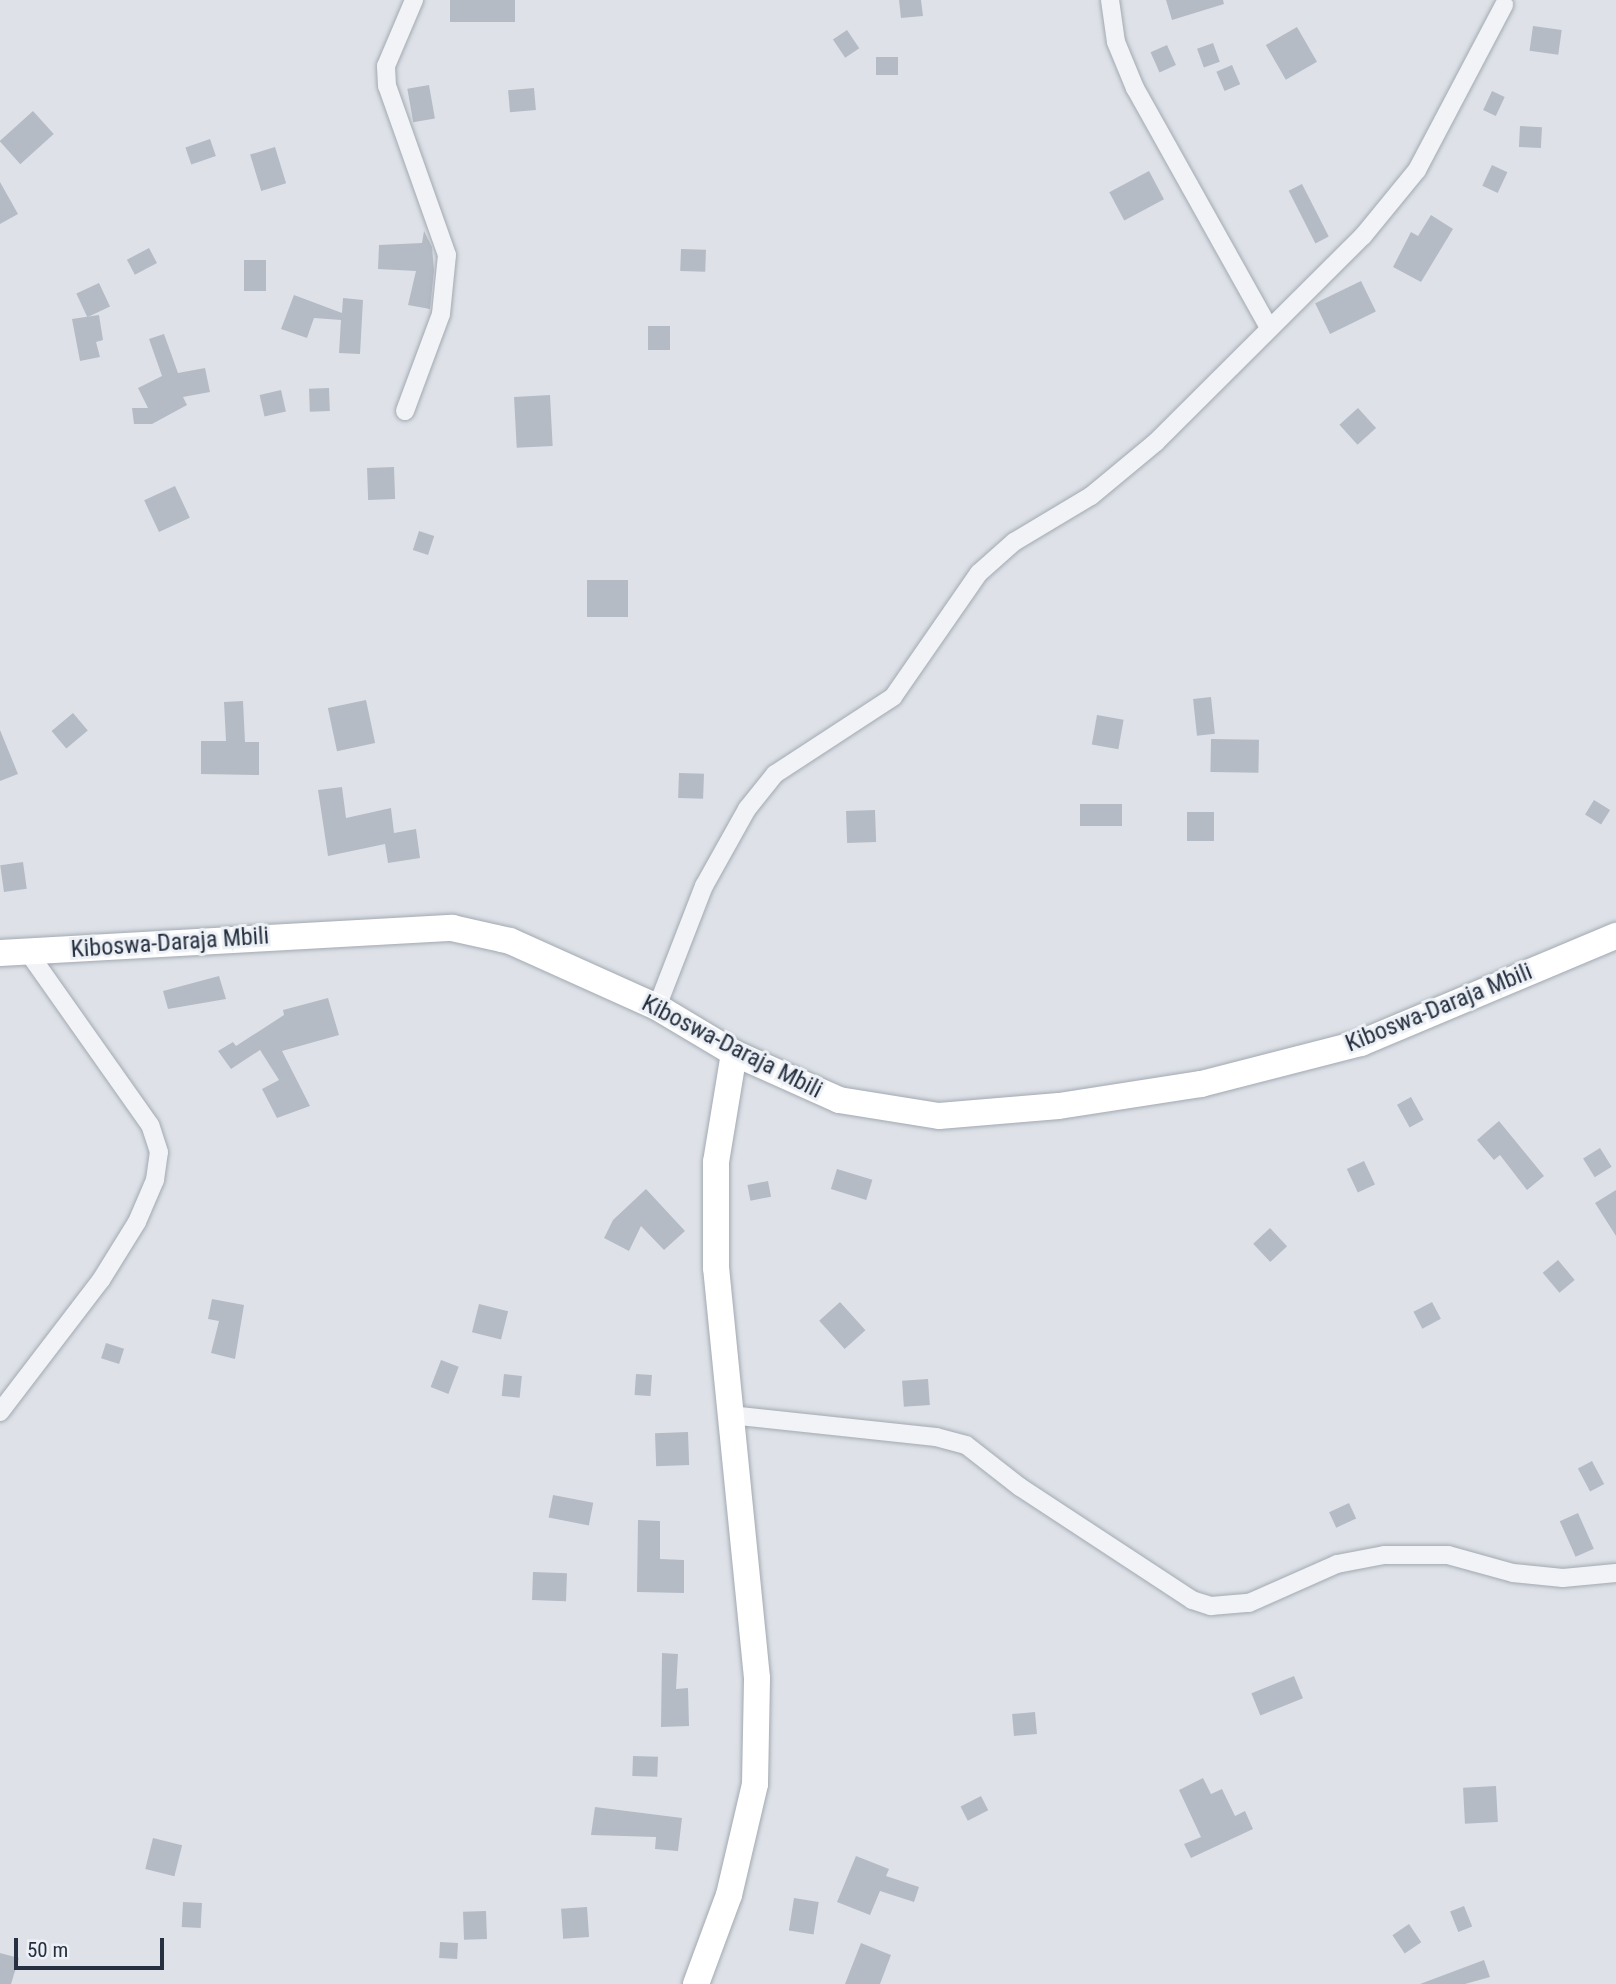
<!DOCTYPE html>
<style>
body{margin:0}
#map{position:relative;width:1616px;height:1984px;overflow:hidden;background:#dee2e8;font-family:"Roboto Condensed",sans-serif}
div>[style]{position:absolute}
.building>*{inset:0;background:#b4bbc5;transform-origin:0 0}
.roads{filter:drop-shadow(0 0 2px #a3a9b2) drop-shadow(0 0 2px #a3a9b2)}
.minor>*{height:18px;margin:-9px;padding:0 9px;transform-origin:9px;border-radius:9px;background:#f1f3f6}
.secondary>*{height:26px;margin:-13px;padding:0 13px;transform-origin:13px;border-radius:13px;background:#fff}
span{translate:-50% -50%;white-space:nowrap;text-align:center;line-height:1.15;-webkit-text-stroke:6px #edf1f6;paint-order:stroke}
.street-label{font-size:24px;color:#263040}
.scale{position:absolute;left:14px;top:1938px;width:150px;height:32px;box-sizing:border-box;border:4px solid #263040;border-top:0;padding-left:9px;font-size:21px;line-height:24px;white-space:nowrap;color:#263040;-webkit-text-stroke:5px #edf1f6;paint-order:stroke}
</style>
<div id="map">
<div class="building">
<i style="left:450px;top:0;width:65px;height:22px"></i>
<i style="clip-path:polygon(899px 0,921px 0,923px 16px,901px 18px)"></i>
<i style="clip-path:polygon(1166px 0,1223px 0,1224px 4px,1172px 20px)"></i>
<i style="left:1533px;top:26px;width:29px;height:25px;rotate:8deg"></i>
<i style="left:1297px;top:27px;width:40px;height:36px;rotate:60deg"></i>
<i style="left:847px;top:30px;width:22px;height:17px;rotate:56deg"></i>
<i style="left:1213px;top:43px;width:20px;height:17px;rotate:70deg"></i>
<i style="left:1167px;top:45px;width:22px;height:18px;rotate:66deg"></i>
<i style="left:876px;top:57px;width:22px;height:18px"></i>
<i style="left:1232px;top:65px;width:21px;height:17px;rotate:67deg"></i>
<i style="left:429px;top:85px;width:34px;height:22px;rotate:80deg"></i>
<i style="left:534px;top:88px;width:22px;height:26px;rotate:85deg"></i>
<i style="left:1492px;top:91px;width:14px;height:21px;rotate:25deg"></i>
<i style="left:33px;top:111px;width:31px;height:45px;rotate:48deg"></i>
<i style="left:1520px;top:126px;width:22px;height:21px;rotate:3deg"></i>
<i style="left:210px;top:139px;width:18px;height:26px;rotate:71deg"></i>
<i style="left:275px;top:147px;width:38px;height:26px;rotate:73deg"></i>
<i style="left:1492px;top:165px;width:17px;height:23px;rotate:25deg"></i>
<i style="left:1149px;top:171px;width:32px;height:45px;rotate:62deg"></i>
<i style="clip-path:polygon(0 182px,18px 214px,0 224px)"></i>
<i style="left:1302px;top:184px;width:59px;height:15px;rotate:63deg"></i>
<i style="clip-path:polygon(1431px 215px,1453px 229px,1421px 282px,1393px 267px,1411px 232px,1418px 236px)"></i>
<i style="clip-path:polygon(424px 231px,432px 247px,434px 270px,430px 309px,408px 305px,416px 271px,378px 269px,379px 245px,422px 243px)"></i>
<i style="left:149px;top:248px;width:17px;height:25px;rotate:62deg"></i>
<i style="left:681px;top:249px;width:25px;height:22px;rotate:2deg"></i>
<i style="left:244px;top:260px;width:22px;height:31px"></i>
<i style="left:1361px;top:281px;width:34px;height:51px;rotate:64deg"></i>
<i style="left:99px;top:283px;width:26px;height:25px;rotate:65deg"></i>
<i style="clip-path:polygon(294px 295px,342px 313px,343px 298px,363px 300px,360px 354px,339px 353px,341px 320px,314px 318px,307px 338px,281px 329px)"></i>
<i style="clip-path:polygon(99px 315px,103px 340px,96px 342px,100px 357px,80px 361px,72px 319px)"></i>
<i style="left:648px;top:326px;width:22px;height:24px"></i>
<i style="clip-path:polygon(164px 334px,178px 373px,205px 368px,210px 392px,183px 397px,187px 405px,152px 424px,134px 424px,132px 408px,148px 408px,138px 388px,162px 376px,149px 339px)"></i>
<i style="left:329px;top:388px;width:23px;height:20px;rotate:88deg"></i>
<i style="left:281px;top:390px;width:22px;height:22px;rotate:77deg"></i>
<i style="left:550px;top:395px;width:51px;height:36px;rotate:87deg"></i>
<i style="left:1358px;top:408px;width:27px;height:25px;rotate:48deg"></i>
<i style="left:394px;top:467px;width:32px;height:27px;rotate:88deg"></i>
<i style="left:175px;top:486px;width:35px;height:34px;rotate:65deg"></i>
<i style="left:419px;top:531px;width:16px;height:20px;rotate:18deg"></i>
<i style="left:628px;top:580px;width:37px;height:41px;rotate:90deg"></i>
<i style="left:1211px;top:697px;width:37px;height:18px;rotate:84deg"></i>
<i style="left:366px;top:700px;width:44px;height:39px;rotate:78deg"></i>
<i style="clip-path:polygon(243px 701px,245px 742px,259px 742px,259px 775px,201px 774px,201px 741px,226px 741px,224px 702px)"></i>
<i style="left:73px;top:713px;width:23px;height:28px;rotate:50deg"></i>
<i style="left:1097px;top:715px;width:27px;height:30px;rotate:10deg"></i>
<i style="clip-path:polygon(0 730px,18px 774px,0 781px)"></i>
<i style="left:1211px;top:739px;width:48px;height:33px;rotate:1deg"></i>
<i style="left:679px;top:773px;width:25px;height:25px;rotate:2deg"></i>
<i style="clip-path:polygon(342px 787px,346px 818px,391px 808px,394px 833px,416px 829px,420px 858px,388px 863px,385px 844px,328px 856px,318px 790px)"></i>
<i style="left:1594px;top:800px;width:19px;height:17px;rotate:32deg"></i>
<i style="left:1122px;top:804px;width:22px;height:42px;rotate:90deg"></i>
<i style="left:875px;top:810px;width:32px;height:29px;rotate:88deg"></i>
<i style="left:1187px;top:812px;width:27px;height:29px"></i>
<i style="left:23px;top:862px;width:27px;height:23px;rotate:82deg"></i>
<i style="clip-path:polygon(219px 976px,226px 999px,168px 1009px,163px 991px)"></i>
<i style="clip-path:polygon(328px 998px,339px 1035px,282px 1051px,310px 1106px,277px 1118px,262px 1089px,279px 1080px,260px 1050px,231px 1069px,218px 1051px,233px 1042px,236px 1046px,284px 1015px,283px 1010px)"></i>
<i style="left:1411px;top:1097px;width:26px;height:16px;rotate:61deg"></i>
<i style="clip-path:polygon(1499px 1121px,1544px 1176px,1527px 1190px,1500px 1155px,1494px 1160px,1477px 1140px)"></i>
<i style="left:1600px;top:1148px;width:22px;height:20px;rotate:58deg"></i>
<i style="left:1364px;top:1161px;width:26px;height:19px;rotate:65deg"></i>
<i style="left:837px;top:1169px;width:37px;height:21px;rotate:17deg"></i>
<i style="left:768px;top:1181px;width:16px;height:21px;rotate:79deg"></i>
<i style="clip-path:polygon(646px 1189px,685px 1231px,664px 1250px,641px 1226px,629px 1251px,604px 1238px,613px 1220px)"></i>
<i style="clip-path:polygon(1616px 1190px,1616px 1236px,1595px 1203px)"></i>
<i style="left:1270px;top:1228px;width:25px;height:23px;rotate:47deg"></i>
<i style="left:1558px;top:1260px;width:26px;height:20px;rotate:50deg"></i>
<i style="clip-path:polygon(212px 1299px,244px 1305px,235px 1359px,211px 1353px,219px 1321px,208px 1319px)"></i>
<i style="left:840px;top:1302px;width:38px;height:28px;rotate:48deg"></i>
<i style="left:1432px;top:1302px;width:19px;height:21px;rotate:62deg"></i>
<i style="left:479px;top:1304px;width:30px;height:29px;rotate:14deg"></i>
<i style="left:106px;top:1343px;width:19px;height:16px;rotate:18deg"></i>
<i style="left:441px;top:1360px;width:19px;height:29px;rotate:21deg"></i>
<i style="left:504px;top:1374px;width:18px;height:22px;rotate:6deg"></i>
<i style="left:636px;top:1374px;width:16px;height:21px;rotate:4deg"></i>
<i style="left:928px;top:1379px;width:26px;height:26px;rotate:86deg"></i>
<i style="left:688px;top:1432px;width:33px;height:33px;rotate:88deg"></i>
<i style="left:1592px;top:1461px;width:26px;height:16px;rotate:62deg"></i>
<i style="left:553px;top:1495px;width:41px;height:23px;rotate:11deg"></i>
<i style="left:1349px;top:1503px;width:17px;height:22px;rotate:65deg"></i>
<i style="left:1578px;top:1513px;width:39px;height:20px;rotate:66deg"></i>
<i style="clip-path:polygon(638px 1520px,660px 1521px,660px 1559px,684px 1560px,684px 1593px,637px 1592px)"></i>
<i style="left:533px;top:1572px;width:34px;height:28px;rotate:2deg"></i>
<i style="clip-path:polygon(662px 1653px,678px 1654px,676px 1689px,688px 1688px,689px 1726px,661px 1727px)"></i>
<i style="left:1294px;top:1676px;width:24px;height:46px;rotate:68deg"></i>
<i style="left:1035px;top:1712px;width:22px;height:23px;rotate:85deg"></i>
<i style="left:633px;top:1756px;width:25px;height:20px;rotate:2deg"></i>
<i style="clip-path:polygon(1203px 1778px,1211px 1794px,1222px 1789px,1235px 1816px,1245px 1811px,1253px 1829px,1191px 1858px,1184px 1844px,1201px 1837px,1179px 1790px)"></i>
<i style="left:1496px;top:1786px;width:36px;height:33px;rotate:87deg"></i>
<i style="left:981px;top:1796px;width:16px;height:23px;rotate:63deg"></i>
<i style="clip-path:polygon(595px 1807px,682px 1818px,678px 1851px,655px 1849px,656px 1837px,591px 1835px)"></i>
<i style="left:153px;top:1838px;width:30px;height:32px;rotate:14deg"></i>
<i style="clip-path:polygon(856px 1856px,889px 1869px,886px 1876px,919px 1887px,914px 1902px,880px 1891px,870px 1915px,837px 1902px)"></i>
<i style="left:794px;top:1898px;width:25px;height:33px;rotate:9deg"></i>
<i style="left:183px;top:1902px;width:19px;height:25px;rotate:3deg"></i>
<i style="left:1464px;top:1906px;width:22px;height:15px;rotate:68deg"></i>
<i style="left:587px;top:1907px;width:30px;height:26px;rotate:86deg"></i>
<i style="left:486px;top:1911px;width:28px;height:23px;rotate:88deg"></i>
<i style="left:1409px;top:1924px;width:22px;height:20px;rotate:56deg"></i>
<i style="left:440px;top:1942px;width:18px;height:16px;rotate:3deg"></i>
<i style="clip-path:polygon(861px 1943px,891px 1955px,880px 1984px,845px 1984px)"></i>
<i style="clip-path:polygon(0 1953px,19px 1958px,11px 1984px,0 1984px)"></i>
<i style="clip-path:polygon(1484px 1960px,1490px 1977px,1465px 1984px,1420px 1984px)"></i>
</div>
<div class="roads">
<div class="minor">
<i style="left:1110px;top:0;width:42px;rotate:81.9deg"></i>
<i style="left:1116px;top:42px;width:50px;rotate:67.6deg"></i>
<i style="left:1135px;top:88px;width:273px;rotate:60.8deg"></i>
<i style="left:405px;top:411px;width:103px;rotate:-69.6deg"></i>
<i style="left:441px;top:314px;width:59px;rotate:-84.2deg"></i>
<i style="left:447px;top:255px;width:179px;rotate:-109.5deg"></i>
<i style="left:387px;top:86px;width:20px;rotate:-93deg"></i>
<i style="left:386px;top:66px;width:72px;rotate:-67deg"></i>
<i style="left:657px;top:1007px;width:130px;rotate:-68.8deg"></i>
<i style="left:704px;top:886px;width:88px;rotate:-60.8deg"></i>
<i style="left:747px;top:809px;width:45px;rotate:-51.3deg"></i>
<i style="left:775px;top:774px;width:141px;rotate:-33.1deg"></i>
<i style="left:893px;top:697px;width:151px;rotate:-55.3deg"></i>
<i style="left:979px;top:573px;width:47px;rotate:-41.5deg"></i>
<i style="left:1014px;top:542px;width:90px;rotate:-30.9deg"></i>
<i style="left:1091px;top:496px;width:85px;rotate:-39.7deg"></i>
<i style="left:1156px;top:442px;width:292px;rotate:-44.9deg"></i>
<i style="left:1363px;top:236px;width:85px;rotate:-50.7deg"></i>
<i style="left:1417px;top:170px;width:187px;rotate:-62.2deg"></i>
<i style="left:0;top:1412px;width:166px;rotate:-52.6deg"></i>
<i style="left:101px;top:1280px;width:68px;rotate:-58.2deg"></i>
<i style="left:137px;top:1222px;width:46px;rotate:-66.8deg"></i>
<i style="left:155px;top:1180px;width:28px;rotate:-82deg"></i>
<i style="left:159px;top:1152px;width:28px;rotate:-108deg"></i>
<i style="left:150px;top:1125px;width:212px;rotate:-125.2deg"></i>
<i style="left:730px;top:1415px;width:207px;rotate:6.1deg"></i>
<i style="left:936px;top:1437px;width:31px;rotate:15deg"></i>
<i style="left:966px;top:1445px;width:68px;rotate:37.9deg"></i>
<i style="left:1020px;top:1487px;width:206px;rotate:33.3deg"></i>
<i style="left:1192px;top:1600px;width:20px;rotate:18deg"></i>
<i style="left:1211px;top:1606px;width:38px;rotate:-5deg"></i>
<i style="left:1249px;top:1603px;width:96px;rotate:-23.9deg"></i>
<i style="left:1337px;top:1564px;width:48px;rotate:-10.8deg"></i>
<i style="left:1384px;top:1555px;width:64px"></i>
<i style="left:1448px;top:1555px;width:67px;rotate:15.5deg"></i>
<i style="left:1513px;top:1573px;width:50px;rotate:5.7deg"></i>
<i style="left:1563px;top:1578px;width:53px;rotate:-5.4deg"></i>
</div>
<div class="secondary">
<i style="left:0;top:953px;width:453px;rotate:-3.2deg"></i>
<i style="left:452px;top:928px;width:59px;rotate:12.6deg"></i>
<i style="left:510px;top:941px;width:161px;rotate:24.2deg"></i>
<i style="left:657px;top:1007px;width:90px;rotate:30.9deg"></i>
<i style="left:734px;top:1053px;width:115px;rotate:24.1deg"></i>
<i style="left:839px;top:1100px;width:101px;rotate:9.1deg"></i>
<i style="left:939px;top:1116px;width:120px;rotate:-4.8deg"></i>
<i style="left:1059px;top:1106px;width:144px;rotate:-8.8deg"></i>
<i style="left:1201px;top:1084px;width:165px;rotate:-14.4deg"></i>
<i style="left:1361px;top:1043px;width:277px;rotate:-22.8deg"></i>
<i style="left:696px;top:1984px;width:95px;rotate:-69.7deg"></i>
<i style="left:729px;top:1895px;width:114px;rotate:-76.8deg"></i>
<i style="left:755px;top:1784px;width:106px;rotate:-88.9deg"></i>
<i style="left:757px;top:1678px;width:412px;rotate:-95.7deg"></i>
<i style="left:716px;top:1268px;width:106px;rotate:-90deg"></i>
<i style="left:716px;top:1162px;width:110px;rotate:-80.6deg"></i>
</div>
</div>
<div class="street-label">
<span style="left:170px;top:943px;rotate:-4deg">Kiboswa-Daraja Mbili</span>
<span style="left:1439px;top:1008px;rotate:-22deg">Kiboswa-Daraja Mbili</span>
<span style="left:732px;top:1047px;rotate:27deg">Kiboswa-Daraja Mbili</span>
</div>
<div class="scale">50 m</div>
</div>
